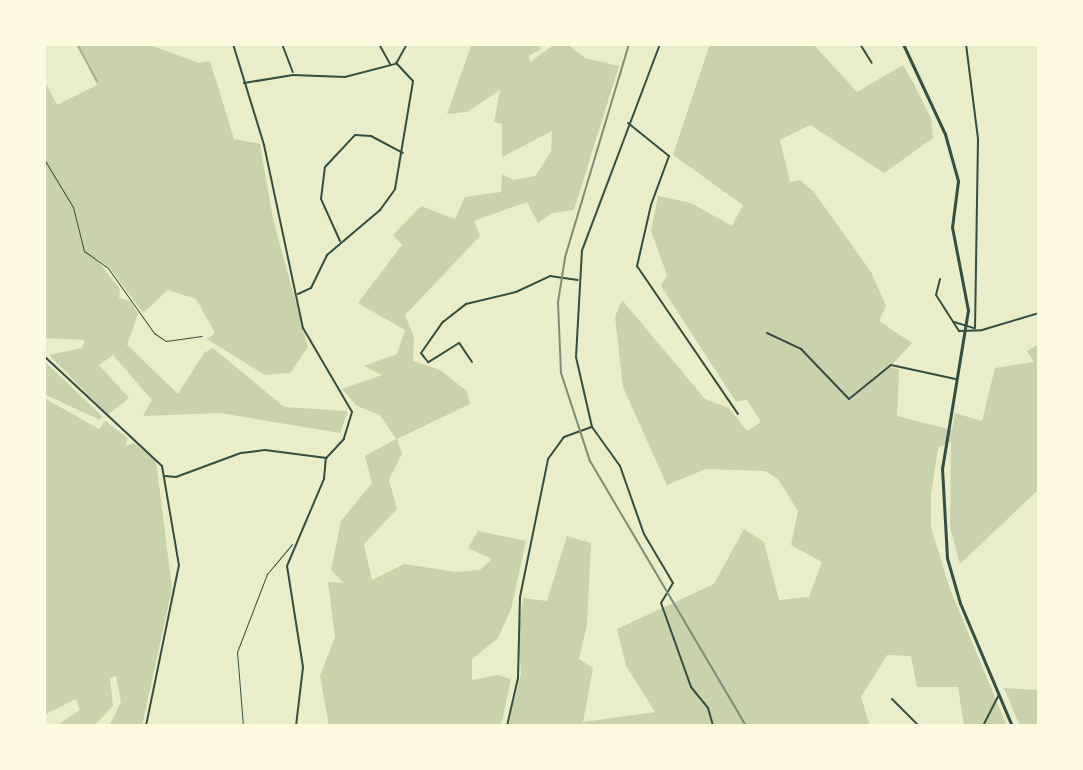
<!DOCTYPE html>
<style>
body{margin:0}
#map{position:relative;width:1083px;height:770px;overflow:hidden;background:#e9edc9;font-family:"Asap Condensed",sans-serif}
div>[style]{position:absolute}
.green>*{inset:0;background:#cad2ad}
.stream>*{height:2px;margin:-1px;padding:0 1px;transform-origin:1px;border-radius:1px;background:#a3b18a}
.service>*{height:1px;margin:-0.5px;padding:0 0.5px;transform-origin:0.5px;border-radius:0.5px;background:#344e41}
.minor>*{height:2px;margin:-1px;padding:0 1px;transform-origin:1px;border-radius:1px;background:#344e41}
.secondary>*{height:3px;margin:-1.5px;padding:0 1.5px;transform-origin:1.5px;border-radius:1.5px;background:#344e41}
.rail>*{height:2px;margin:-1px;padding:0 1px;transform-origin:1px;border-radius:1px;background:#7c8e77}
span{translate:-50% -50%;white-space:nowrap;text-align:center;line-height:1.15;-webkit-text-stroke:6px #fefae0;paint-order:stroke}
.frame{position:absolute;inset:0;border:46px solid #fefae0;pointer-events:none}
</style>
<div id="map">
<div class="green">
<i style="clip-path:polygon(77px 44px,147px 44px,199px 63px,210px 61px,234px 139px,260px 144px,273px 219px,308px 347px,290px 373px,265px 375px,207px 339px,215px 333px,196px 299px,168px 290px,143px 313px,110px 268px,95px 257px,120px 289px,119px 298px,130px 301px,138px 314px,127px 345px,178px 394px,204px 353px,213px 348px,284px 407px,348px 411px,340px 433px,220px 413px,143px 416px,152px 400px,113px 355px,99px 365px,129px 398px,108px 415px,49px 355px,82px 348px,85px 340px,44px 338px,44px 80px,57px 105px,97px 85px)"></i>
<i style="clip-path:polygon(465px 44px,538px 44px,541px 49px,529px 56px,530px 62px,555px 44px,567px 44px,585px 58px,619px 66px,574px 210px,552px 213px,538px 223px,527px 202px,474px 221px,480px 236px,405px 315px,414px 337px,413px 361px,440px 370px,467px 391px,470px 404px,397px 439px,402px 454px,389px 480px,397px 509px,364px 544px,372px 580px,404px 564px,456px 572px,480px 570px,492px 559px,468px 548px,478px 531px,526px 541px,511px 609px,498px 638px,472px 659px,472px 680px,498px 675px,511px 679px,501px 726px,329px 726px,320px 676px,335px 637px,328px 582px,344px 583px,331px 570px,341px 521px,372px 483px,365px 456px,396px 439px,380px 415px,357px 406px,342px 389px,382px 375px,364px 366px,397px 354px,405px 330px,358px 303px,402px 245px,393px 235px,421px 206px,455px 219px,465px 197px,501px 192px,502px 174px,513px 180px,535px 176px,551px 152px,552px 131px,502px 157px,502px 124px,494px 122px,500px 90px,467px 112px,447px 114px,471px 46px)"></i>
<i style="clip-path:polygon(710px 44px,813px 44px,857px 92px,903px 65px,915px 86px,931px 118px,933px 138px,884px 173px,810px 125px,780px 140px,790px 182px,800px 180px,814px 192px,871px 272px,886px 306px,879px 321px,912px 343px,890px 367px,899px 369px,897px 416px,952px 430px,955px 413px,982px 421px,995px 368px,1034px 362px,1027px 351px,1039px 344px,1039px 489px,960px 564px,950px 528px,951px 442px,938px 448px,931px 495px,931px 527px,950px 589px,1007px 726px,964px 726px,958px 687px,917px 687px,911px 656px,887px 655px,861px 697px,870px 726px,508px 726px,521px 673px,518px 637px,523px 598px,547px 601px,567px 536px,591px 543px,587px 625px,579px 659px,593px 668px,583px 722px,655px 712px,626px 666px,617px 629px,714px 584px,744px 529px,764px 542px,779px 600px,809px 597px,822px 562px,791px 545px,798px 511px,778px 479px,765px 471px,706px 469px,667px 485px,623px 387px,615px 317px,622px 300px,705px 399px,729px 408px,747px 431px,761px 422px,747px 400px,736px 402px,661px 286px,667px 275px,651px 231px,658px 196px,691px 203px,732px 226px,743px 205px,673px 155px)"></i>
<i style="clip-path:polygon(44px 361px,102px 416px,100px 420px,44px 394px)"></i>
<i style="clip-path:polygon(44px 398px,99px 429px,105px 421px,128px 438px,125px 446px,134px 443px,156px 460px,172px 589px,142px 726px,109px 726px,121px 702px,116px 676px,110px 678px,113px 706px,94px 726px,56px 726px,80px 710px,76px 699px,44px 715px)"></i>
<i style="clip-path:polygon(1004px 688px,1037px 690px,1039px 726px,1020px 726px)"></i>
</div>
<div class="stream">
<i style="left:77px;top:44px;width:42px;rotate:61.6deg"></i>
</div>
<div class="service">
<i style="left:44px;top:159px;width:56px;rotate:58.9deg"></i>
<i style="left:73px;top:207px;width:45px;rotate:76deg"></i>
<i style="left:84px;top:251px;width:29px;rotate:35deg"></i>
<i style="left:108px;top:268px;width:80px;rotate:54.7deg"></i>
<i style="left:154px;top:333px;width:14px;rotate:34deg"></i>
<i style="left:166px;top:341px;width:36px;rotate:-8deg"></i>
<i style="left:243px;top:726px;width:74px;rotate:-94.6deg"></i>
<i style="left:237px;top:652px;width:84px;rotate:-69deg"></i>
<i style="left:267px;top:574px;width:39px;rotate:-50deg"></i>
</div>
<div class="minor">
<i style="left:233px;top:44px;width:106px;rotate:72.9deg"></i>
<i style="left:264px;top:145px;width:187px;rotate:78deg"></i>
<i style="left:303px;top:328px;width:97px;rotate:59.7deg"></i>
<i style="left:352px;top:412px;width:28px;rotate:107deg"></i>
<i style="left:344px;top:439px;width:26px;rotate:133deg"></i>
<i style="left:282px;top:44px;width:30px;rotate:69deg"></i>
<i style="left:379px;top:44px;width:23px;rotate:61deg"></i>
<i style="left:660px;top:44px;width:220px;rotate:110.7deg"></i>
<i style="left:582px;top:250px;width:107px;rotate:93.2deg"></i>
<i style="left:576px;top:357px;width:72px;rotate:77.1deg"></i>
<i style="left:592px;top:427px;width:48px;rotate:54.3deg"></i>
<i style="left:620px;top:466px;width:72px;rotate:70.6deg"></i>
<i style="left:644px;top:534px;width:57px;rotate:59.4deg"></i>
<i style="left:673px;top:583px;width:23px;rotate:121deg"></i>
<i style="left:661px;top:603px;width:89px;rotate:70.3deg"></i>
<i style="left:691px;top:687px;width:27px;rotate:51deg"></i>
<i style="left:708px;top:708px;width:19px;rotate:74deg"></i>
<i style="left:860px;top:44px;width:22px;rotate:58deg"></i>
<i style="left:966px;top:44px;width:96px;rotate:82.8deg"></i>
<i style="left:978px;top:139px;width:189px;rotate:90.9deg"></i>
<i style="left:397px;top:62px;width:21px;rotate:-61deg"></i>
<i style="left:244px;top:83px;width:50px;rotate:-9.3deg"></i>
<i style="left:293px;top:75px;width:52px;rotate:2.2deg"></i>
<i style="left:345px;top:77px;width:52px;rotate:-14.6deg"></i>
<i style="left:628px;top:123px;width:53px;rotate:38.8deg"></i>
<i style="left:669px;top:156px;width:52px;rotate:110.2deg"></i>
<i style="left:651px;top:205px;width:63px;rotate:102.9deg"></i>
<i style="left:637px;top:266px;width:179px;rotate:55.7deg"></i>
<i style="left:340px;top:241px;width:46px;rotate:-114.3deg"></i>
<i style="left:321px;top:199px;width:32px;rotate:-83deg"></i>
<i style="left:325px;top:167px;width:44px;rotate:-46.8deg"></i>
<i style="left:355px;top:135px;width:16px;rotate:4deg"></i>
<i style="left:371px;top:136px;width:36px;rotate:28deg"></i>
<i style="left:940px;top:279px;width:16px;rotate:104deg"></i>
<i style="left:936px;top:295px;width:43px;rotate:57.4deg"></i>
<i style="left:959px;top:331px;width:23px;rotate:-2deg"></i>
<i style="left:982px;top:330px;width:59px;rotate:-16.6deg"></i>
<i style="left:298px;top:294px;width:14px;rotate:-25deg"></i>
<i style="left:311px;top:288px;width:37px;rotate:-64deg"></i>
<i style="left:327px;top:255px;width:70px;rotate:-40.3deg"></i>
<i style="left:380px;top:210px;width:26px;rotate:-54deg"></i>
<i style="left:395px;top:189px;width:109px;rotate:-80.5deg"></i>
<i style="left:413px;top:81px;width:25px;rotate:-133deg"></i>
<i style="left:954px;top:322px;width:21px;rotate:17deg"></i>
<i style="left:767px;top:333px;width:38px;rotate:25deg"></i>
<i style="left:801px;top:349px;width:69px;rotate:46.2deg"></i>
<i style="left:849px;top:399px;width:54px;rotate:-39deg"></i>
<i style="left:891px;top:365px;width:66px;rotate:12.2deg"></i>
<i style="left:44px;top:356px;width:161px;rotate:43deg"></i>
<i style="left:162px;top:466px;width:100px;rotate:80.3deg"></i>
<i style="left:179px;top:565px;width:164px;rotate:101.6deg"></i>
<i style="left:472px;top:362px;width:23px;rotate:-124deg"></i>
<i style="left:459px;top:343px;width:36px;rotate:148deg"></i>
<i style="left:428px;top:362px;width:11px;rotate:-128deg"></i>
<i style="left:421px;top:353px;width:38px;rotate:-55deg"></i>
<i style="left:443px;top:322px;width:29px;rotate:-38deg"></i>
<i style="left:466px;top:304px;width:51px;rotate:-13.5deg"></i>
<i style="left:516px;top:292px;width:38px;rotate:-25deg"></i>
<i style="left:550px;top:276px;width:28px;rotate:8deg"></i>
<i style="left:165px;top:476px;width:11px;rotate:5deg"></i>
<i style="left:176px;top:477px;width:69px;rotate:-20.3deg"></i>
<i style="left:241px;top:453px;width:24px;rotate:-7deg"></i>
<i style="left:265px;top:450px;width:62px;rotate:7.5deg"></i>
<i style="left:892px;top:699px;width:38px;rotate:45deg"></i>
<i style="left:296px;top:726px;width:59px;rotate:-83.2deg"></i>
<i style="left:303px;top:667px;width:102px;rotate:-99deg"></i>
<i style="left:287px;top:566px;width:95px;rotate:-67deg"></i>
<i style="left:324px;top:479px;width:21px;rotate:-85deg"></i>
<i style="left:507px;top:726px;width:49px;rotate:-77.1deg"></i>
<i style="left:518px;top:678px;width:81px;rotate:-88.6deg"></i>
<i style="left:520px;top:597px;width:141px;rotate:-78.5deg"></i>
<i style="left:548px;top:459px;width:27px;rotate:-54deg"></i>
<i style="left:564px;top:437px;width:30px;rotate:-20deg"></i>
<i style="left:983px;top:726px;width:35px;rotate:-63deg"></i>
</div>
<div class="secondary">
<i style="left:903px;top:44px;width:99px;rotate:65deg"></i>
<i style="left:945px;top:134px;width:49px;rotate:74.5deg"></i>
<i style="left:958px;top:181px;width:46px;rotate:97.4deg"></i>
<i style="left:952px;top:227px;width:85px;rotate:79.1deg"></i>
<i style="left:968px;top:310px;width:160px;rotate:99.3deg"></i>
<i style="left:942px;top:468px;width:90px;rotate:86.8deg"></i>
<i style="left:947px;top:558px;width:47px;rotate:73.9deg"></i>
<i style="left:960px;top:603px;width:134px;rotate:67.1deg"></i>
</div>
<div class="rail">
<i style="left:629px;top:44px;width:223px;rotate:106.7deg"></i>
<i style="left:565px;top:258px;width:45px;rotate:99deg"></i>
<i style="left:558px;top:302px;width:71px;rotate:87.6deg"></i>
<i style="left:561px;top:373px;width:93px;rotate:71.8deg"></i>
<i style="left:590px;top:461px;width:308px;rotate:59.5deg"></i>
</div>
<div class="frame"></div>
</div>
